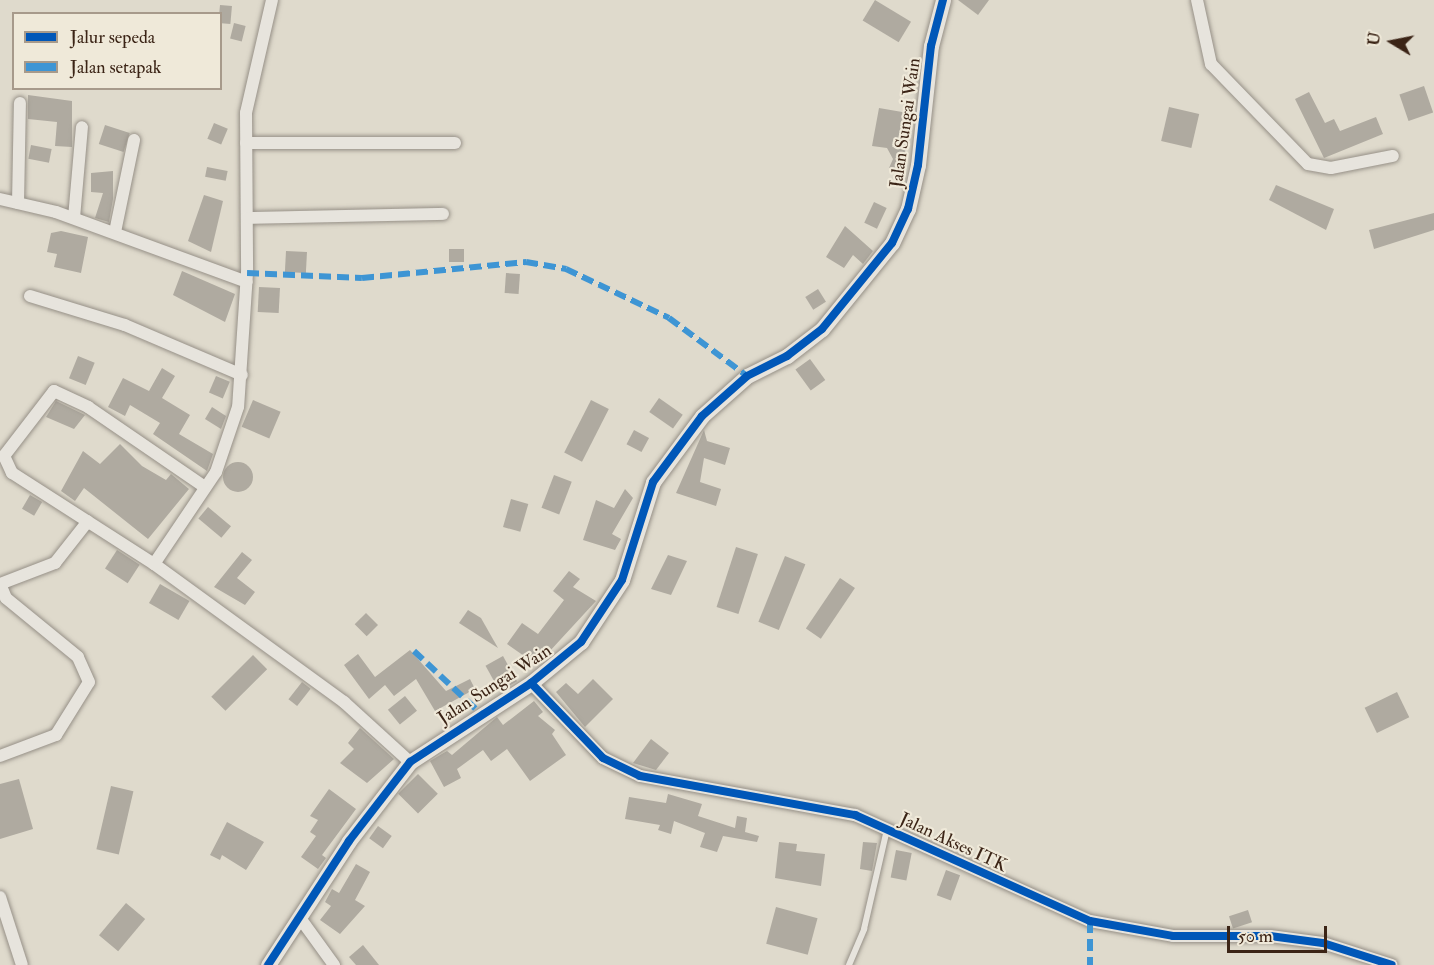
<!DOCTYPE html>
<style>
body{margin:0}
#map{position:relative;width:1434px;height:965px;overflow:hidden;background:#dfdacc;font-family:"IM FELL Double Pica",serif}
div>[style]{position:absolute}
.building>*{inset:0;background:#afaaa0;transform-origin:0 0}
.round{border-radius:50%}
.roads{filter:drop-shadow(0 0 2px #969087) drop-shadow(0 0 2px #969087)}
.service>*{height:6px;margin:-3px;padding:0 3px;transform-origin:3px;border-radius:3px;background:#e7e4dd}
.minor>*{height:12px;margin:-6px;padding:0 6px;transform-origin:6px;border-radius:6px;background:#e7e4dd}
.tertiary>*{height:15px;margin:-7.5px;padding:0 7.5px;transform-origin:7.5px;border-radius:7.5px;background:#e7e4dd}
.quiet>*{height:6px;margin-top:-3px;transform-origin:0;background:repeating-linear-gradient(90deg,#3e95d4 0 12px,transparent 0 18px)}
.cycleway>*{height:8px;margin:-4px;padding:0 4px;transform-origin:4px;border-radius:4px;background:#0057b8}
span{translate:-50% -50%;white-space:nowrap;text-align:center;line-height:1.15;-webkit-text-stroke:4.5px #efe9d9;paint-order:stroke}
.street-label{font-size:18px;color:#3b2416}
.legend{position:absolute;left:12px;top:12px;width:210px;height:78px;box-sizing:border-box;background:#efe9d9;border:2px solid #a79a8b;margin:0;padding:8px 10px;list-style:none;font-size:18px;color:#3b2416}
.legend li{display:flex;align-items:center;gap:12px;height:30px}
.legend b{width:30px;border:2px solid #a79a8b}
.north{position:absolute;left:1362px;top:12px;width:60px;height:60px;-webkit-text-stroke:4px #efe9d9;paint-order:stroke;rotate:280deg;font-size:16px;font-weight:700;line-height:24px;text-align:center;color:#3b2416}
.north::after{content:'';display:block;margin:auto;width:21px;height:27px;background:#3b2416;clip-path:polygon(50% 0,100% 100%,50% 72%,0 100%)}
.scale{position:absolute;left:1227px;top:926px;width:100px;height:27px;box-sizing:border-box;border:3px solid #3b2416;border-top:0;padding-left:8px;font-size:18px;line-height:21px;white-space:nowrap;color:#3b2416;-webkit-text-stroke:4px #efe9d9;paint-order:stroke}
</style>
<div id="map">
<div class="building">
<i style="left:875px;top:0;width:42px;height:24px;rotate:31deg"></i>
<i style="clip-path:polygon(958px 0,989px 0,978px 15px)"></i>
<i style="left:220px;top:5px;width:12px;height:18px;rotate:5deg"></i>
<i style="left:234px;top:23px;width:12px;height:16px;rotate:14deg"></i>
<i style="left:1424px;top:86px;width:28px;height:26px;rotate:71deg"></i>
<i style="clip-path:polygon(1309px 92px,1325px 123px,1334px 119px,1340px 131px,1376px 117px,1383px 134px,1324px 158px,1295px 99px)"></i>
<i style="clip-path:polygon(28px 95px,72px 101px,72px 147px,55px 146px,57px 122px,28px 119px)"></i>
<i style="left:1169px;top:107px;width:31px;height:35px;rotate:13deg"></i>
<i style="clip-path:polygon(879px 108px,908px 113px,905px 130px,910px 131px,901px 170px,889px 168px,893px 159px,887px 148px,872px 146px)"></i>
<i style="left:214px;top:123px;width:15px;height:17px;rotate:23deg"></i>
<i style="left:105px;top:125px;width:26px;height:20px;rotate:18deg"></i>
<i style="left:31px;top:145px;width:21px;height:14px;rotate:11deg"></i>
<i style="left:207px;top:167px;width:21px;height:10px;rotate:11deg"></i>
<i style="clip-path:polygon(113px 171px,113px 199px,109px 222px,95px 218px,103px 193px,91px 192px,91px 173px)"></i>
<i style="clip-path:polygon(1276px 185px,1334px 209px,1326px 230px,1269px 200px)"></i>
<i style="clip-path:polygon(204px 195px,223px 201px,211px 252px,188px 241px)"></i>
<i style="left:874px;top:202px;width:14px;height:23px;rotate:25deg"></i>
<i style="clip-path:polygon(1434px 213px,1434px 230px,1374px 249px,1369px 230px)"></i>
<i style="clip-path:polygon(845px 226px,873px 251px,863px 264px,853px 255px,844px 268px,826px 257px)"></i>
<i style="clip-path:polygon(61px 231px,88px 237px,81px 273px,54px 267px,57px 254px,47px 252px,51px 233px)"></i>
<i style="left:464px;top:249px;width:13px;height:15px;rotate:90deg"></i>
<i style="left:286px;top:251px;width:21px;height:21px;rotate:3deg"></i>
<i style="clip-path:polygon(182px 271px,235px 294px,225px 322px,173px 295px)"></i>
<i style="left:506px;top:273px;width:14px;height:20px;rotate:4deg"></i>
<i style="left:259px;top:287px;width:21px;height:25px;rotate:3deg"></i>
<i style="left:818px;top:289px;width:15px;height:15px;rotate:58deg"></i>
<i style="left:78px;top:356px;width:18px;height:24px;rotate:22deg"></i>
<i style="left:810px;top:359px;width:26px;height:18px;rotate:54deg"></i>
<i style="clip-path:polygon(162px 368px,175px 376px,162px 398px,190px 415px,179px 434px,213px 454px,207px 471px,153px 434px,160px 423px,130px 405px,125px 416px,108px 407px,123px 378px,149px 391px)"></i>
<i style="left:216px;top:376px;width:15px;height:18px;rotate:23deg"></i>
<i style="left:659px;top:398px;width:29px;height:17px;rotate:35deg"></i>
<i style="left:253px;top:400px;width:30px;height:29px;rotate:23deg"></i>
<i style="left:591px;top:400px;width:20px;height:59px;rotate:27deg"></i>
<i style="clip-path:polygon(56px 401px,85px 415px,74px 429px,46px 417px)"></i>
<i style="clip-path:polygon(212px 407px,226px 416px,221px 429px,205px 419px)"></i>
<i style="left:634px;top:430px;width:17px;height:16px;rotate:28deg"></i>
<i style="clip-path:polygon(704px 430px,707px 441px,730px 448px,725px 465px,704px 458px,700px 482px,721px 489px,716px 506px,676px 493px)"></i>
<i style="clip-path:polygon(120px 444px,142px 466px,166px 480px,171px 474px,189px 489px,148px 539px,84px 488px,75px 501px,61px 491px,83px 451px,100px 464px)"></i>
<i class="round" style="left:223px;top:462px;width:30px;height:30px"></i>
<i style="left:554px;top:475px;width:19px;height:35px;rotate:21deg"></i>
<i style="clip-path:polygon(625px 489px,633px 498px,612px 534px,621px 539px,615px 550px,583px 540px,596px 500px,614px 508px)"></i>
<i style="left:30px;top:495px;width:14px;height:16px;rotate:30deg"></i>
<i style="left:511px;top:499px;width:18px;height:29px;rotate:16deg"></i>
<i style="left:208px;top:507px;width:30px;height:15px;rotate:40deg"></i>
<i style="left:736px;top:547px;width:23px;height:63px;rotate:18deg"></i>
<i style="left:117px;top:550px;width:27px;height:22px;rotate:33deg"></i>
<i style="clip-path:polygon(242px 552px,252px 560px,237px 578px,255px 592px,245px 605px,214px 587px)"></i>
<i style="clip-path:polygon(668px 555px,687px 561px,671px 595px,651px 589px)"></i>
<i style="left:785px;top:556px;width:22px;height:71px;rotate:22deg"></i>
<i style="clip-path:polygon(569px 571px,580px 579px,573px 587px,596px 601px,537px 665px,507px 644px,522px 623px,538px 634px,564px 600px,553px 591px)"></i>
<i style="left:840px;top:578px;width:18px;height:61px;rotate:34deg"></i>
<i style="left:160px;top:584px;width:34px;height:22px;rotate:30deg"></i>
<i style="clip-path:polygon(468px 610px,481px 618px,498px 648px,459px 623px)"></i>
<i style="left:366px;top:613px;width:17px;height:16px;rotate:45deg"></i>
<i style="clip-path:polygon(410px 650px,446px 691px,470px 679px,475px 689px,435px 711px,416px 679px,394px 696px,385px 685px,369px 699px,344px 665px,358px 654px,375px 677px)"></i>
<i style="left:253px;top:655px;width:20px;height:59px;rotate:45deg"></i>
<i style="left:503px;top:656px;width:29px;height:20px;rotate:61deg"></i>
<i style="clip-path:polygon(593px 679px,613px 699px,585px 727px,556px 692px,566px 683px,578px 694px)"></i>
<i style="left:302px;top:682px;width:11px;height:22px;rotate:38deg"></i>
<i style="left:1397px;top:692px;width:28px;height:36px;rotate:64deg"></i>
<i style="left:405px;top:696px;width:19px;height:22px;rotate:51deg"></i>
<i style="clip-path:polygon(534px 701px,543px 712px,538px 716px,555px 730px,552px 734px,566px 755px,530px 781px,507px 749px,491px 761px,483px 750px,457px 769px,461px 778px,444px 787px,430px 761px,447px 751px,452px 755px,497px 717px,503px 725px)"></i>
<i style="clip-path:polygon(360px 728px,394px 759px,367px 783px,340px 763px,354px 749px,348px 743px)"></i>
<i style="clip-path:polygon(651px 739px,669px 753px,656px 770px,633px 763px)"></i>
<i style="left:418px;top:774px;width:28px;height:28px;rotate:45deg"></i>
<i style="clip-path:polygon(19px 779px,33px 829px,0 839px,0 784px)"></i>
<i style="left:111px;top:786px;width:23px;height:65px;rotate:13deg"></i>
<i style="clip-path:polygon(329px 789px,356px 809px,322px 855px,326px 858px,318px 869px,301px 857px,316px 836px,310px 832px,318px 820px,310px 816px)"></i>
<i style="clip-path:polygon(668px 794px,702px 804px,698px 816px,735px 828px,737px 816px,747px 818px,745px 832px,759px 836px,757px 842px,723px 836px,717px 852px,700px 847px,705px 833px,674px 821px,671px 834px,658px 830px,660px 825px,625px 819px,629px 797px,666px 803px)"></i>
<i style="clip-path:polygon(227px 822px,264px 842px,246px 870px,222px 855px,220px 860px,210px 855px)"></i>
<i style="left:378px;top:826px;width:17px;height:15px;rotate:36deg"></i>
<i style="clip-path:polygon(779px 842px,797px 844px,796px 851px,825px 854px,821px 886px,775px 878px)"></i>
<i style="clip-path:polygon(863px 842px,877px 843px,872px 871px,860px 869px)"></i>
<i style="left:896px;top:850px;width:16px;height:28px;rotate:11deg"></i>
<i style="clip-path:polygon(356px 864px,370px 872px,355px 900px,365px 906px,340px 934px,320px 920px,331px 906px,325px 902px,332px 889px,339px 893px)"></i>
<i style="left:946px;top:870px;width:15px;height:27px;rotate:20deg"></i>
<i style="left:126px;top:903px;width:25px;height:42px;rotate:40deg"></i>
<i style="left:776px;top:907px;width:43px;height:38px;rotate:15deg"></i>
<i style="left:1248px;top:910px;width:13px;height:20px;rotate:72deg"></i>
<i style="clip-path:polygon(363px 945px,379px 965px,356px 965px,349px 957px)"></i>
</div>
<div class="roads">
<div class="service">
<i style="left:849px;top:965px;width:39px;rotate:-67deg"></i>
<i style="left:864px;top:929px;width:103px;rotate:-77deg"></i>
</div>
<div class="minor">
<i style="left:272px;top:0;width:116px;rotate:103deg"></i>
<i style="left:246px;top:113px;width:160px;rotate:89.6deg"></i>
<i style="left:247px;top:273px;width:134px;rotate:93.8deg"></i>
<i style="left:238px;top:407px;width:69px;rotate:108.7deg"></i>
<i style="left:216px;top:472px;width:111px;rotate:124deg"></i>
<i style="left:154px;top:564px;width:235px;rotate:36deg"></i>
<i style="left:344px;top:702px;width:89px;rotate:42.3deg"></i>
<i style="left:1197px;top:0;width:66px;rotate:77.7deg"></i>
<i style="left:1211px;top:64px;width:139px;rotate:45.9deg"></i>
<i style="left:1308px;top:164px;width:23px;rotate:10deg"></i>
<i style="left:1331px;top:168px;width:63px;rotate:-11deg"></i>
<i style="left:246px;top:143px;width:209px"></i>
<i style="left:0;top:199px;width:57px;rotate:13.1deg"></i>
<i style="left:56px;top:212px;width:203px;rotate:20.1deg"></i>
<i style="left:18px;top:203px;width:100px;rotate:-88.9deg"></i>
<i style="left:74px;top:218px;width:91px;rotate:-85deg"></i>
<i style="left:247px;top:218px;width:196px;rotate:-1.2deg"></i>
<i style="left:115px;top:232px;width:94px;rotate:-78.3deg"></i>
<i style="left:30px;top:296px;width:99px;rotate:17deg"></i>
<i style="left:125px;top:325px;width:127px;rotate:23.1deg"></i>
<i style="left:154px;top:564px;width:169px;rotate:-147.3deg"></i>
<i style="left:12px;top:473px;width:19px;rotate:-115deg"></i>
<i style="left:4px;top:456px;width:82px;rotate:-52.4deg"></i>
<i style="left:54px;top:391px;width:38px;rotate:25deg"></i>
<i style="left:88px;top:407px;width:142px;rotate:34.4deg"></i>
<i style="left:531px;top:683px;width:104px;rotate:46.2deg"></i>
<i style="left:603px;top:758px;width:41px;rotate:25.9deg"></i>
<i style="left:640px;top:776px;width:219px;rotate:10.3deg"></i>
<i style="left:855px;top:815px;width:258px;rotate:24.3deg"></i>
<i style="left:1090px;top:921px;width:84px;rotate:10.2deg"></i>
<i style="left:1173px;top:936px;width:97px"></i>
<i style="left:1270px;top:936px;width:53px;rotate:7.5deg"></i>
<i style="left:1323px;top:943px;width:72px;rotate:17.7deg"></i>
<i style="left:0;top:756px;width:60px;rotate:-20.6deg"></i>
<i style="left:56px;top:735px;width:62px;rotate:-58.1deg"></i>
<i style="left:89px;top:682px;width:27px;rotate:-114deg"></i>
<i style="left:78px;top:657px;width:93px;rotate:-140.7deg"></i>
<i style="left:6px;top:598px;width:15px;rotate:-113deg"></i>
<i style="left:0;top:584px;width:59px;rotate:-20.9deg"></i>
<i style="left:55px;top:563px;width:53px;rotate:-51.8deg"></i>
<i style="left:0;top:897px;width:71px;rotate:72.1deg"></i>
<i style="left:300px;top:918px;width:58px;rotate:54.1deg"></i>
</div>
<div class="tertiary">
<i style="left:268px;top:965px;width:148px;rotate:-56.8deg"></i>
<i style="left:349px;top:841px;width:100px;rotate:-52.3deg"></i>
<i style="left:410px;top:762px;width:145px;rotate:-33.1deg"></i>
<i style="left:531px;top:683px;width:65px;rotate:-39.4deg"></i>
<i style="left:581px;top:642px;width:74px;rotate:-56.5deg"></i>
<i style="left:622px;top:580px;width:103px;rotate:-72.4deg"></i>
<i style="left:653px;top:482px;width:82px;rotate:-53.4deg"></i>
<i style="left:702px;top:416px;width:60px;rotate:-41.6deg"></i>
<i style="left:747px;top:376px;width:45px;rotate:-26.6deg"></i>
<i style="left:787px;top:356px;width:44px;rotate:-37.6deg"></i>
<i style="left:822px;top:329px;width:111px;rotate:-50.9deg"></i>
<i style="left:892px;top:243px;width:38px;rotate:-65deg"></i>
<i style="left:908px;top:209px;width:45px;rotate:-77.2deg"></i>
<i style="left:918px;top:165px;width:120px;rotate:-83.8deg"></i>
<i style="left:931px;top:46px;width:48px;rotate:-75.4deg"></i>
</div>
</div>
<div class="quiet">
<i style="left:247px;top:273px;width:115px;rotate:2.5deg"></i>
<i style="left:362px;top:278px;width:165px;rotate:-5.6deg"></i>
<i style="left:526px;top:262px;width:41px;rotate:9.9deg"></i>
<i style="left:566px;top:269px;width:114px;rotate:25.4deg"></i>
<i style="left:669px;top:318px;width:97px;rotate:36.6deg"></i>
<i style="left:414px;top:651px;width:91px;rotate:43.2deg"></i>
<i style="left:1090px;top:921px;width:44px;rotate:90deg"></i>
</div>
<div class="cycleway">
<i style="left:531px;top:683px;width:104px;rotate:46.2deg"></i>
<i style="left:603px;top:758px;width:41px;rotate:25.9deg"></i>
<i style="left:640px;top:776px;width:219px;rotate:10.3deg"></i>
<i style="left:855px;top:815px;width:258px;rotate:24.3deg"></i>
<i style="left:1090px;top:921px;width:84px;rotate:10.2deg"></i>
<i style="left:1173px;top:936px;width:97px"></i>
<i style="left:1270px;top:936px;width:53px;rotate:7.5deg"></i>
<i style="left:1323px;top:943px;width:72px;rotate:17.7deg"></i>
<i style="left:268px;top:965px;width:148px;rotate:-56.8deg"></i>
<i style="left:349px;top:841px;width:100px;rotate:-52.3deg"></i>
<i style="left:410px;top:762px;width:145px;rotate:-33.1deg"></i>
<i style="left:531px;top:683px;width:65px;rotate:-39.4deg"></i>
<i style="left:581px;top:642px;width:74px;rotate:-56.5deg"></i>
<i style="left:622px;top:580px;width:103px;rotate:-72.4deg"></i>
<i style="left:653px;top:482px;width:82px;rotate:-53.4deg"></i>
<i style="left:702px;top:416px;width:60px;rotate:-41.6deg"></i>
<i style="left:747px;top:376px;width:45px;rotate:-26.6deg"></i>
<i style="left:787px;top:356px;width:44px;rotate:-37.6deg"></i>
<i style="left:822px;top:329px;width:111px;rotate:-50.9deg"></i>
<i style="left:892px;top:243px;width:38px;rotate:-65deg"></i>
<i style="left:908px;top:209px;width:45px;rotate:-77.2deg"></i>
<i style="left:918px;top:165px;width:120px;rotate:-83.8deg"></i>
<i style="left:931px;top:46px;width:48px;rotate:-75.4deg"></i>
</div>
<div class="street-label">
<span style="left:906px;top:123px;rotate:-82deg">Jalan Sungai Wain</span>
<span style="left:495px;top:685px;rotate:-33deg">Jalan Sungai Wain</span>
<span style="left:953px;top:843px;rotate:25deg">Jalan Akses ITK</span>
</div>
<ul class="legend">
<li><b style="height:8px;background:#0057b8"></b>Jalur sepeda</li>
<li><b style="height:8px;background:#3e95d4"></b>Jalan setapak</li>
</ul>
<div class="north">U</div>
<div class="scale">50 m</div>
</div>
